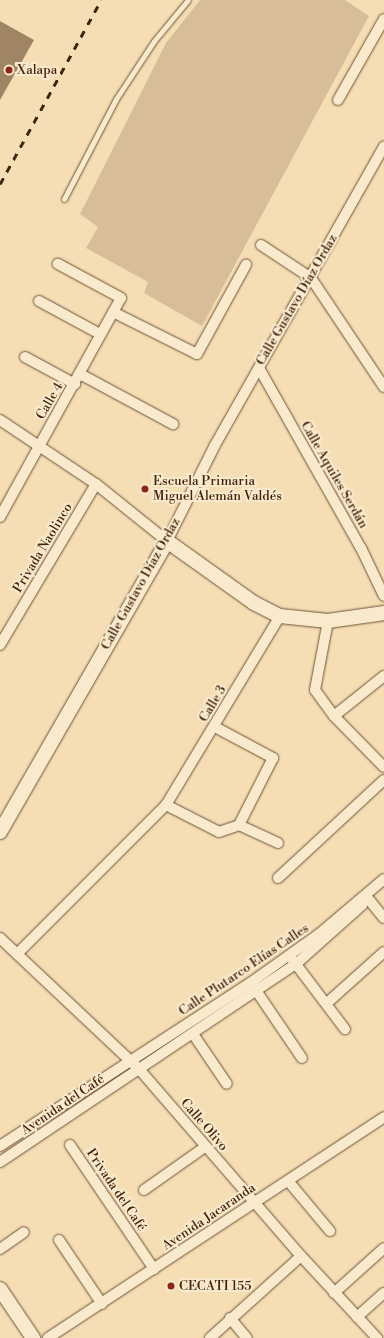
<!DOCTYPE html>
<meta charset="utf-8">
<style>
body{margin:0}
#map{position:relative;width:384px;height:1338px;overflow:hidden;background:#f6deb4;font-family:"Libre Bodoni",serif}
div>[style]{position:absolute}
.green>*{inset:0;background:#d7be98}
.building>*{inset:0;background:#a08564}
.roads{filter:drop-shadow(0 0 1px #6f5237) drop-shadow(0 0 1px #6f5237)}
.service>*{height:5px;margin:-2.5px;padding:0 2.5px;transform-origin:2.5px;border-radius:2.5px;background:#f9eace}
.minor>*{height:10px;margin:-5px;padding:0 5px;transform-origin:5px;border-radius:5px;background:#f9eace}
.secondary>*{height:14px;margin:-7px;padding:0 7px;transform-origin:7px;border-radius:7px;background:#f9eace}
.rail>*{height:3px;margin-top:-1.5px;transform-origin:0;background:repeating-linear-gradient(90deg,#42240d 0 7px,transparent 0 14px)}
.dots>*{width:11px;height:11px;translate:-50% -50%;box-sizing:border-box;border:2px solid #f9eace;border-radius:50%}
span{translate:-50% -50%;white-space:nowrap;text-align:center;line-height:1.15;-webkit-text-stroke:4px #f9eace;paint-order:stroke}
.poi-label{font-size:13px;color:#42240d}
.left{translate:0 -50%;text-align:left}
.street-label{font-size:13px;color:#42240d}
</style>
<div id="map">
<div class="green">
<i style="clip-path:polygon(200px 0,345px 0,369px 16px,202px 326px,144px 293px,148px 282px,86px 248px,98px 227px,80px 214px,166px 43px)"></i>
</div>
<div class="building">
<i style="clip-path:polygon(0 21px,34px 40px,0 100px)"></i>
</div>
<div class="roads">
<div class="service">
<i style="left:64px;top:199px;width:113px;rotate:-62.5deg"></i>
<i style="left:116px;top:99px;width:69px;rotate:-56.8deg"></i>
<i style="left:154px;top:41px;width:53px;rotate:-50.3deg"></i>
</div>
<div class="minor">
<i style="left:338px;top:100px;width:93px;rotate:-60.4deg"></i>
<i style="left:261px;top:245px;width:60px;rotate:33.4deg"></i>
<i style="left:311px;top:278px;width:131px;rotate:56.2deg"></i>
<i style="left:39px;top:301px;width:69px;rotate:28.4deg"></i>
<i style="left:113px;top:312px;width:94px;rotate:26.6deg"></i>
<i style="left:197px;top:354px;width:102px;rotate:-61.2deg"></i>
<i style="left:25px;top:357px;width:57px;rotate:28.4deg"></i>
<i style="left:259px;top:368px;width:207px;rotate:60.5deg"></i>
<i style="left:361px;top:548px;width:53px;rotate:64.4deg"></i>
<i style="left:80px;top:374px;width:106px;rotate:28.3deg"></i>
<i style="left:0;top:420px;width:115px;rotate:33.7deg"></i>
<i style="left:96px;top:484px;width:91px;rotate:38.8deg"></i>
<i style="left:167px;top:541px;width:107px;rotate:-63.4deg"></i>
<i style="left:215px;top:445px;width:343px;rotate:-60.5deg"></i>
<i style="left:0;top:517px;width:250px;rotate:-61.1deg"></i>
<i style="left:121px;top:298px;width:72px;rotate:-151.6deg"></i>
<i style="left:328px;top:621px;width:70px;rotate:100.7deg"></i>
<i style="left:315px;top:690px;width:32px;rotate:54deg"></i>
<i style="left:334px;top:716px;width:71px;rotate:45.6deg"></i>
<i style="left:0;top:645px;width:187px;rotate:-59.2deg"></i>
<i style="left:334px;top:716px;width:64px;rotate:-38.7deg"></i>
<i style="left:215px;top:727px;width:66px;rotate:28.1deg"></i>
<i style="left:273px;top:758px;width:75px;rotate:116.9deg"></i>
<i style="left:166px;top:805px;width:59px;rotate:27deg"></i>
<i style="left:219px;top:832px;width:21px;rotate:-19deg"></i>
<i style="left:239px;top:825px;width:43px;rotate:24.8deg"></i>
<i style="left:278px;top:878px;width:144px;rotate:-42.8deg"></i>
<i style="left:366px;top:896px;width:28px;rotate:51deg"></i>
<i style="left:0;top:938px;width:191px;rotate:43.3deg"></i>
<i style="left:139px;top:1069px;width:247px;rotate:49.1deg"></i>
<i style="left:301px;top:1256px;width:112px;rotate:47.2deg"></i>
<i style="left:17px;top:954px;width:211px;rotate:-45deg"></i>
<i style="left:166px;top:805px;width:221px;rotate:-58.9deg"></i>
<i style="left:292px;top:959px;width:88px;rotate:52.9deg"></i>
<i style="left:253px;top:986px;width:87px;rotate:55.8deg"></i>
<i style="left:327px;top:1003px;width:76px;rotate:-41.8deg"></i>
<i style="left:193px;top:1034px;width:60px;rotate:55.8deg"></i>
<i style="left:70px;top:1145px;width:150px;rotate:55.9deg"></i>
<i style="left:0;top:1146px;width:298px;rotate:-33.1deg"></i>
<i style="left:250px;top:983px;width:85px;rotate:-35.4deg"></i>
<i style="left:319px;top:934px;width:85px;rotate:-40.2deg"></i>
<i style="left:0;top:1162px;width:356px;rotate:-33.8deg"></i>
<i style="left:296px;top:964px;width:89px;rotate:-41.8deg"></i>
<i style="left:362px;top:905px;width:10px;rotate:-66deg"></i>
<i style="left:289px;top:1182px;width:64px;rotate:50.1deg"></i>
<i style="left:144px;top:1190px;width:75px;rotate:-35.2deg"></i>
<i style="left:59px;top:1240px;width:77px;rotate:56.1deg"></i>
<i style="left:0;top:1249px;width:29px;rotate:-35deg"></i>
<i style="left:334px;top:1293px;width:67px;rotate:-42deg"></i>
<i style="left:357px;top:1317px;width:36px;rotate:-42deg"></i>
<i style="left:230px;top:1318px;width:26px;rotate:50deg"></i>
<i style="left:48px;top:1338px;width:402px;rotate:-33.3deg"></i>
<i style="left:210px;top:1338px;width:122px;rotate:-42deg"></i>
</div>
<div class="secondary">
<i style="left:0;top:832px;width:336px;rotate:-60.1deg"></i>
<i style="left:167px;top:541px;width:107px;rotate:35.5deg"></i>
<i style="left:254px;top:603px;width:29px;rotate:27deg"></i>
<i style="left:280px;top:616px;width:48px;rotate:5.9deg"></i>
<i style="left:328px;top:621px;width:57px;rotate:-8.1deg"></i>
<i style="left:0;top:1289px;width:59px;rotate:56deg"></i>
</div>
</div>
<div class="rail">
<i style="left:0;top:184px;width:210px;rotate:-61.2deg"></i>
</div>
<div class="dots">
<i style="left:9px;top:70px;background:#8f2418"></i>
<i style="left:145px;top:489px;background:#8f2418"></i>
<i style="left:171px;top:1286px;background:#8f2418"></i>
</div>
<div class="poi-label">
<span class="left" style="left:17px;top:70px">Xalapa</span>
<span class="left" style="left:153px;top:489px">Escuela Primaria<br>Miguel Alemán Valdés</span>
<span class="left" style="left:179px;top:1286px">CECATI 155</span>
</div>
<div class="street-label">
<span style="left:297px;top:300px;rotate:-60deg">Calle Gustavo Díaz Ordaz</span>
<span style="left:50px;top:401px;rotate:-60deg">Calle 4</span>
<span style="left:334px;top:475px;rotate:60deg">Calle Aquiles Serdán</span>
<span style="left:43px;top:548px;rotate:-59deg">Privada Naolinco</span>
<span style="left:141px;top:584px;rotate:-61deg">Calle Gustavo Díaz Ordaz</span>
<span style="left:213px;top:704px;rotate:-59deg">Calle 3</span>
<span style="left:244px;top:970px;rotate:-34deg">Calle Plutarco Elías Calles</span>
<span style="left:63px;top:1105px;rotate:-34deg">Avenida del Café</span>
<span style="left:204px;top:1125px;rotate:49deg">Calle Olivo</span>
<span style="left:116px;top:1190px;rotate:56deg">Privada del Café</span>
<span style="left:209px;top:1217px;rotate:-34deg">Avenida Jacaranda</span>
</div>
</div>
